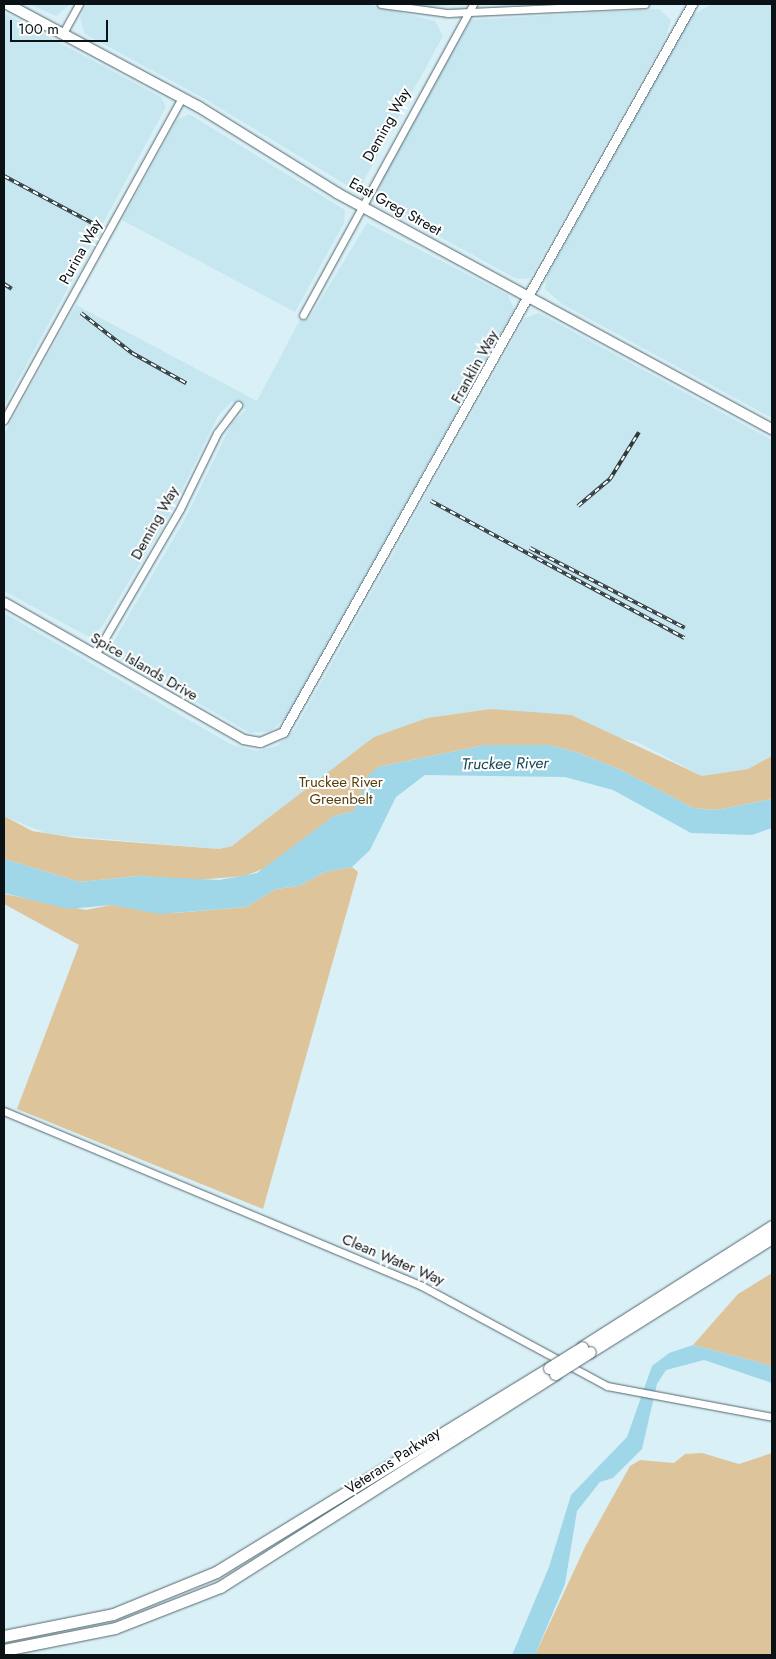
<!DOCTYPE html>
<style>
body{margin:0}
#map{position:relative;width:776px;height:1659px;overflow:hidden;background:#d9f0f7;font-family:Jost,sans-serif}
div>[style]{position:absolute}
.built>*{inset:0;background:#c6e6f0}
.green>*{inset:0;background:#dec49a}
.water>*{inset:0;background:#9fd7e9}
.roads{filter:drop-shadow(0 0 1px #52666c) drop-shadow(0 0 1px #52666c)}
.minor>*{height:7px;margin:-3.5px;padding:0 3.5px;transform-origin:3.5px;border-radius:3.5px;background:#fff}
.tertiary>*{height:9px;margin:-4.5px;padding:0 4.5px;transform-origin:4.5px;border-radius:4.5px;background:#fff}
.secondary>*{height:10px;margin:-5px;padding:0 5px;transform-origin:5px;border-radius:5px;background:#fff}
.primary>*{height:11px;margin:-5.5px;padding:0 5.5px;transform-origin:5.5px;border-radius:5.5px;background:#fff}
.rail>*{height:4px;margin-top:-2px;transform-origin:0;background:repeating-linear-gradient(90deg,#fff 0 5.5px,#2f393d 0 11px);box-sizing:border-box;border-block:1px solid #2f393d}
.bridges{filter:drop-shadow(0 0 1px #52666c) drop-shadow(0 0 1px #52666c)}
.primary-bridge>*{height:11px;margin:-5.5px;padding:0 5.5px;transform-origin:5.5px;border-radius:5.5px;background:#fff}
span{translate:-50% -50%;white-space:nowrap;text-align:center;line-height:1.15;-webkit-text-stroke:4px #fff;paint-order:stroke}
.street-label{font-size:15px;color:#0a1215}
.park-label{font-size:15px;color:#573e08}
.water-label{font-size:16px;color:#184956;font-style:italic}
.frame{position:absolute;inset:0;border:5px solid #0a1215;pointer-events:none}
.scale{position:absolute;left:10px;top:20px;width:98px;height:22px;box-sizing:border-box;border:2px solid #0a1215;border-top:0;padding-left:6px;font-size:15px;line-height:18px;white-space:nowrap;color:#0a1215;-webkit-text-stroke:4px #fff;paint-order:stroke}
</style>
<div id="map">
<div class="built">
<i style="clip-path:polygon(29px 4px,71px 4px,56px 16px)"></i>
<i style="clip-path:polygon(87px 4px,366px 4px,435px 21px,443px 36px,362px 184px,353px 189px,205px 99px,85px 34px,80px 18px)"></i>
<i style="clip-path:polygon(406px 4px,463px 4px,430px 7px)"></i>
<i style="clip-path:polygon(712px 4px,772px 4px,772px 418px,562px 304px,545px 289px,547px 276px,691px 16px)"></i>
<i style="clip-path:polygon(659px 9px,671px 20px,665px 39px,530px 278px,517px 279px,378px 203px,379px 182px,471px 20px)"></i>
<i style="clip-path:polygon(4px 13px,161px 97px,166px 107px,4px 406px)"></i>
<i style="clip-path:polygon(189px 114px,345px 210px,344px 223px,295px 312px,122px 220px,177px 120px)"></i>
<i style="clip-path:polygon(367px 223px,508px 295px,514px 309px,287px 716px,271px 731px,250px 733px,117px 656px,112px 644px,185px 519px,232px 423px,246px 410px,232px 401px,218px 416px,171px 512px,101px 628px,89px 637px,4px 591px,4px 434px,76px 305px,257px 401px,302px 316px,309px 319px)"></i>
<i style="clip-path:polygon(539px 313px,772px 440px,772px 756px,748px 769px,702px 776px,638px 742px,491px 709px,427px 718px,374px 737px,298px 800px,232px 846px,219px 849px,48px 834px,4px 816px,4px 613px,232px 745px,257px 751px,277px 746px,295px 729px,525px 318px)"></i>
</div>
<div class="green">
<i style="clip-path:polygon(491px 709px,571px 715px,702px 776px,748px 769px,772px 756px,772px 799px,716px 810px,693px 808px,621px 770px,576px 752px,548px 745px,485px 745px,378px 767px,354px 811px,334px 816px,266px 868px,244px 876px,197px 880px,138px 876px,80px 882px,4px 859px,4px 816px,32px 831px,76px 838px,219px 849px,232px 846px,374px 737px,427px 718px)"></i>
<i style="clip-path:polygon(352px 867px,358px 872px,263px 1209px,17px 1109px,79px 945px,4px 904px,4px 894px,86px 910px,111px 905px,175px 913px,246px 907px,276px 889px,299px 886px,325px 872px)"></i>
<i style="clip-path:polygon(772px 1273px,772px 1366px,693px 1345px,738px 1294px)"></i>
<i style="clip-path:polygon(702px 1453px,739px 1464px,772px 1453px,772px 1655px,535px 1655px,585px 1547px,630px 1466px,640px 1460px,674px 1463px,685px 1454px)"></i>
</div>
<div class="water">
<i style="clip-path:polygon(485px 745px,548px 745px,576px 752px,621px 770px,693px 808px,716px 810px,772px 799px,772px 828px,752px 835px,691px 833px,613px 790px,565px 777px,425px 775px,396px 797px,370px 850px,352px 867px,325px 872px,299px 886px,276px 889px,246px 907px,160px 914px,111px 905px,68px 909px,4px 893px,4px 859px,80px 882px,138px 876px,219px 880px,257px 873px,334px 816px,354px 811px,368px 776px,378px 767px)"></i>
<i style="clip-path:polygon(693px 1345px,772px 1366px,772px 1383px,704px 1360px,666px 1370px,657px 1384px,642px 1449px,613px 1478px,600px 1482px,577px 1511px,565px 1584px,535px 1655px,512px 1655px,549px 1567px,571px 1495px,627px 1437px,652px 1366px,669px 1353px)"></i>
</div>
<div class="roads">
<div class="minor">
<i style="left:381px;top:4px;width:68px;rotate:7.7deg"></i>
<i style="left:448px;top:13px;width:197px;rotate:-2.6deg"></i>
<i style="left:63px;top:33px;width:33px;rotate:-61deg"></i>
<i style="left:303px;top:315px;width:354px;rotate:-61.3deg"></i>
<i style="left:4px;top:420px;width:368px;rotate:-61.1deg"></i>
<i style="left:95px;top:655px;width:169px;rotate:-59.8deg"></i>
<i style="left:180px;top:509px;width:85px;rotate:-64deg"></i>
<i style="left:217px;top:433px;width:35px;rotate:-53deg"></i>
<i style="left:4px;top:1111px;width:453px;rotate:22.7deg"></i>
<i style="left:422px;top:1286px;width:210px;rotate:28.4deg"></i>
<i style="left:607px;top:1386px;width:168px;rotate:10.6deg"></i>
</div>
<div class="tertiary">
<i style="left:4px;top:602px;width:275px;rotate:29.8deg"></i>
<i style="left:243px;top:739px;width:17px;rotate:10deg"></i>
<i style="left:260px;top:742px;width:25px;rotate:-23deg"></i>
<i style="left:283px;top:732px;width:835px;rotate:-60.67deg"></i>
</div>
<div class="secondary">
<i style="left:7px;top:4px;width:218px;rotate:28.2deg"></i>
<i style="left:199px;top:107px;width:163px;rotate:31.9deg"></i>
<i style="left:337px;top:193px;width:495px;rotate:28.5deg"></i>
</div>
<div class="primary">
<i style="left:582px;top:1347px;width:225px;rotate:-32.5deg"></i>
<i style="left:590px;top:1352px;width:215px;rotate:-32.1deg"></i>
<i style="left:4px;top:1636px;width:111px;rotate:-11.4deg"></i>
<i style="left:113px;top:1614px;width:111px;rotate:-22.2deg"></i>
<i style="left:216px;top:1572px;width:391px;rotate:-31.5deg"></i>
<i style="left:4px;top:1650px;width:113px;rotate:-11.2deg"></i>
<i style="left:115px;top:1628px;width:113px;rotate:-21.3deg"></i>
<i style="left:220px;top:1587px;width:397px;rotate:-32.4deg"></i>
</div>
</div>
<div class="rail">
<i style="left:4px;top:176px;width:100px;rotate:28.1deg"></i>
<i style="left:4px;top:284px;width:9px;rotate:32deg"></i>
<i style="left:81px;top:313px;width:65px;rotate:38.1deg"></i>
<i style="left:132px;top:353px;width:62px;rotate:29.1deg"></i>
<i style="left:431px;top:501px;width:288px;rotate:28.4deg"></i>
<i style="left:578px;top:506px;width:42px;rotate:-40.2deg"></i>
<i style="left:610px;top:479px;width:55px;rotate:-58.3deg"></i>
<i style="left:530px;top:548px;width:174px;rotate:27.3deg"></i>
</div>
<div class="bridges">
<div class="primary-bridge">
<i style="left:549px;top:1368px;width:39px;rotate:-32deg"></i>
<i style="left:555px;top:1374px;width:41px;rotate:-32.2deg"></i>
</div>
</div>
<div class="street-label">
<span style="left:387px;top:125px;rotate:-61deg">Deming Way</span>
<span style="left:395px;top:207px;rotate:29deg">East Greg Street</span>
<span style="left:81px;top:252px;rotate:-61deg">Purina Way</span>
<span style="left:475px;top:367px;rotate:-61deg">Franklin Way</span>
<span style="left:155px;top:523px;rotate:-61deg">Deming Way</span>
<span style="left:144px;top:667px;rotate:30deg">Spice Islands Drive</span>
<span style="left:393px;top:1260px;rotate:23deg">Clean Water Way</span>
<span style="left:393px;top:1461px;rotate:-33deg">Veterans Parkway</span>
</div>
<div class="park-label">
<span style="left:341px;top:791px">Truckee River<br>Greenbelt</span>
</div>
<div class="water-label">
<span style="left:505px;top:764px;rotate:-1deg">Truckee River</span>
</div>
<div class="frame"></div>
<div class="scale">100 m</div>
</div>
